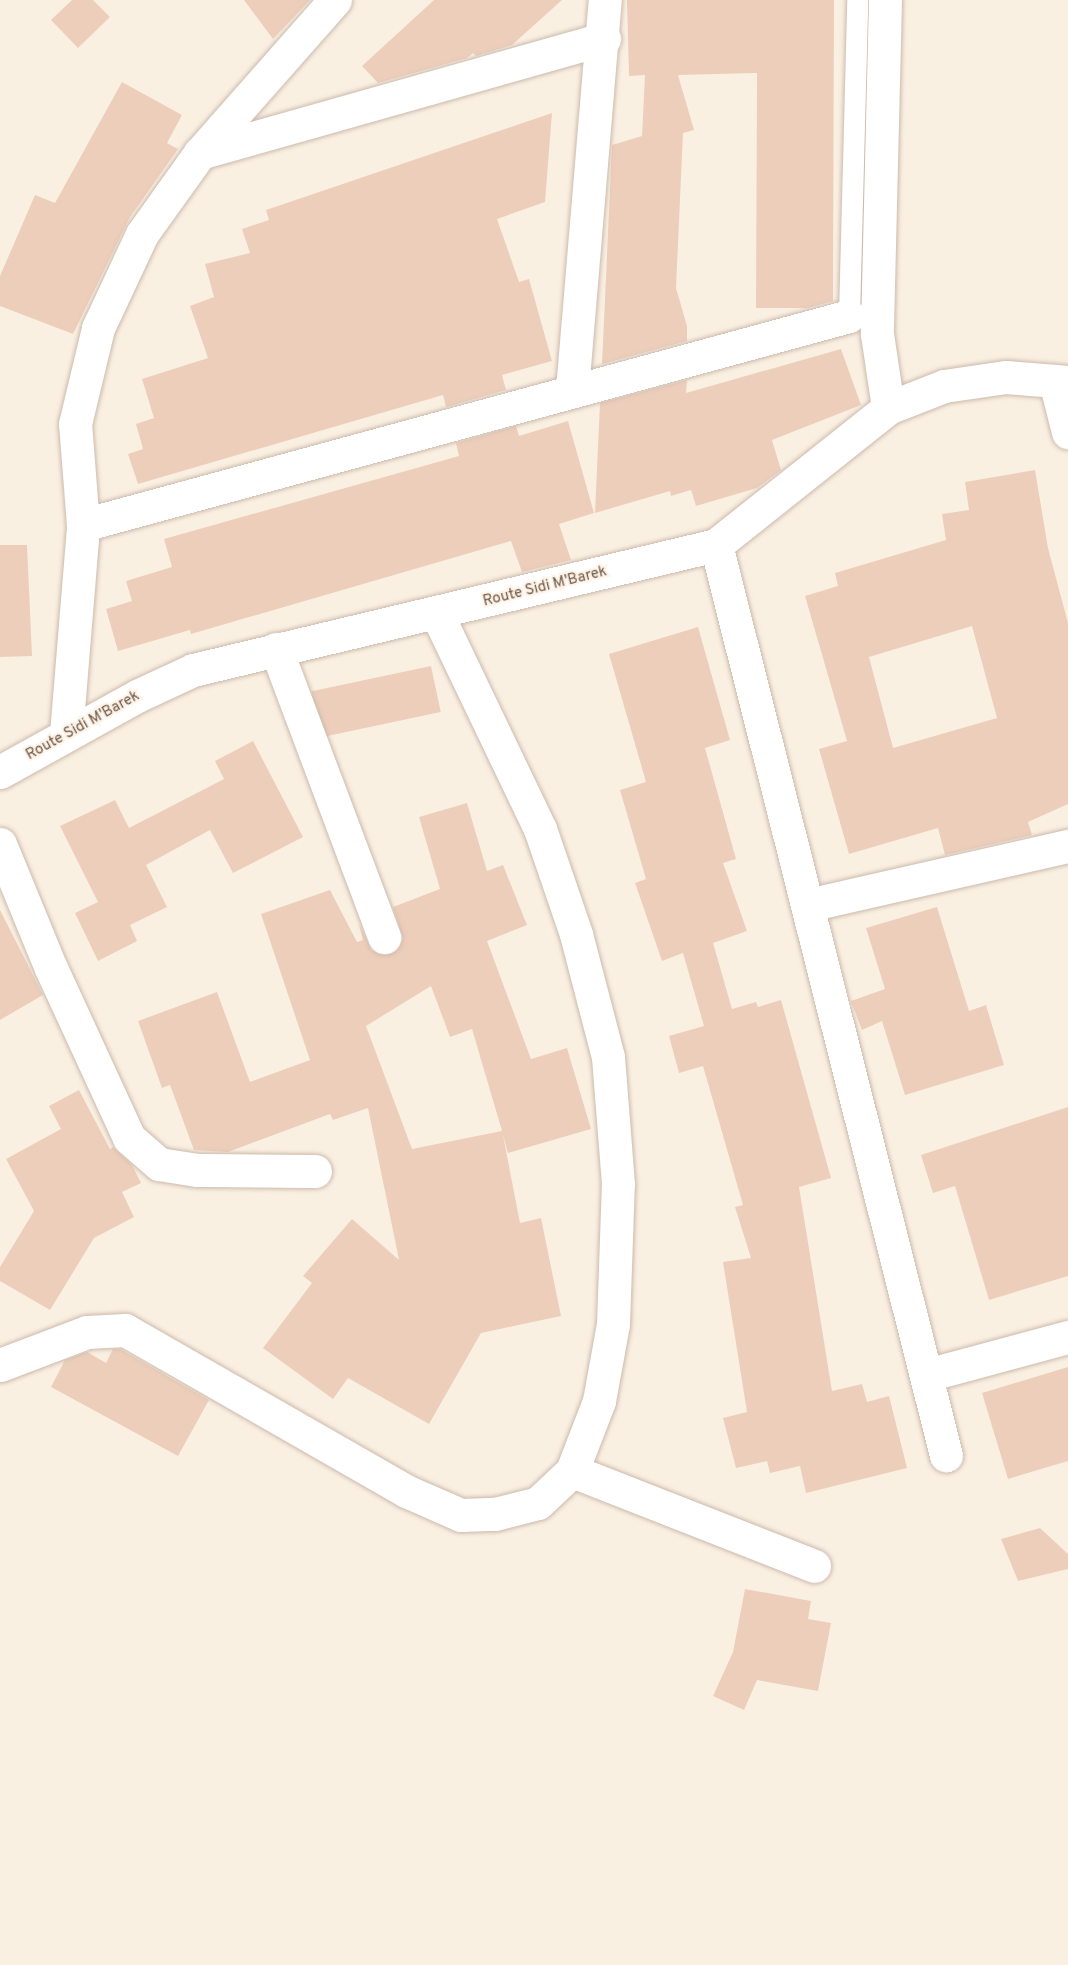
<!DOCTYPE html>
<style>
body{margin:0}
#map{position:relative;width:1068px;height:1965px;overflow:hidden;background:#faf0e2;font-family:Overpass,sans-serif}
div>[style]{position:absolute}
.building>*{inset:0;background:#edcebb;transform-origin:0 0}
.roads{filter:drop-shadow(0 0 2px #ccbaac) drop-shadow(0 0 2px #ccbaac)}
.lane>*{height:21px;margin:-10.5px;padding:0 10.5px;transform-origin:10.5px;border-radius:10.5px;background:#fff}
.street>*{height:33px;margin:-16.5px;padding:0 16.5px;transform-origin:16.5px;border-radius:16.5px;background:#fff}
.secondary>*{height:33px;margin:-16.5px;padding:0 16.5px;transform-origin:16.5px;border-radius:16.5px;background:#fff}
span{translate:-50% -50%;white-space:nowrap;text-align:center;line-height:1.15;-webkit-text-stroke:4.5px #fdf4e7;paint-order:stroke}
.street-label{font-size:15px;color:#6f574a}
</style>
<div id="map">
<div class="building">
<i style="clip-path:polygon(72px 0,93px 0,110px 17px,78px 48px,51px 20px)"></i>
<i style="clip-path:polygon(244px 0,310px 0,273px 39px)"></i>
<i style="clip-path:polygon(434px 0,562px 0,512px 45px,476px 56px,473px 53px,467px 58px,378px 83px,362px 66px)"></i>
<i style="clip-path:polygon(627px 0,834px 0,833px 301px,808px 308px,756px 308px,757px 73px,678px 75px,694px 130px,683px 133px,676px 288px,687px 326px,687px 341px,602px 364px,612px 145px,642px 136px,645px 75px,629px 76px)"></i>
<i style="clip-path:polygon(122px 82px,182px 115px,167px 143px,178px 149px,130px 217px,73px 334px,0 306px,0 276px,35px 195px,55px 203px)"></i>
<i style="clip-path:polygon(552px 113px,545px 202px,497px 219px,519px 282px,529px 279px,552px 361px,502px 375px,506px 390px,446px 407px,443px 395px,138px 484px,128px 454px,143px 449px,136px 424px,154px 418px,142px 379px,208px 358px,190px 306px,214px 297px,205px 264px,250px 253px,242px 229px,269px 220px,266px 210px)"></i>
<i style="clip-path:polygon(841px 349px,861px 405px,772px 440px,781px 470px,757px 488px,696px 506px,691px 490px,671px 496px,670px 491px,595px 513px,600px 403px,687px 380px,686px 393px)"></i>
<i style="clip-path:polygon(568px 421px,594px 513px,559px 524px,571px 560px,522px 572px,511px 541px,191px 634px,190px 630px,118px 651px,106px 609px,132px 601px,126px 581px,172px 567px,164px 539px,459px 456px,456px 443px,516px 426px,519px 436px)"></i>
<i style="clip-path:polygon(evenodd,1035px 470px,1048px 548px,1068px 623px,1068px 804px,1028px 822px,1032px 835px,945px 855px,938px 828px,849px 854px,819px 749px,847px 741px,805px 596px,838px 586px,835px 573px,946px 540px,942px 514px,969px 510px,965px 482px,1035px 470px,972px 626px,997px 718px,893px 748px,869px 657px,972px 626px)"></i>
<i style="clip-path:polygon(0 545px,27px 545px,32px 656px,0 657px)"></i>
<i style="clip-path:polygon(698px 627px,730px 740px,705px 748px,736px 859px,723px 863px,747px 931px,713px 943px,732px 1009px,756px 1002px,758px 1007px,781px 1000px,831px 1178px,799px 1187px,832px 1391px,862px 1384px,867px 1402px,889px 1396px,907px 1468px,806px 1493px,800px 1466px,770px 1473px,767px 1461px,736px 1468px,723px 1418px,747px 1412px,723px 1262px,751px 1258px,735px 1207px,743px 1205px,703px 1066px,679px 1073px,669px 1036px,704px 1026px,683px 953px,662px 961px,635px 883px,646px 879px,620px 790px,646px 782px,609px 654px)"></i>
<i style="left:431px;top:666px;width:47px;height:122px;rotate:78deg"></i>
<i style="clip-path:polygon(253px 741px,303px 837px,233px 873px,210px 830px,146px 865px,167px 907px,130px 925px,137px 941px,98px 961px,75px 913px,98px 902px,60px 826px,115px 800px,129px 828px,224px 779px,215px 761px)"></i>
<i style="clip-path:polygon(evenodd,467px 803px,487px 871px,503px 865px,527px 925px,487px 941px,531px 1059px,567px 1048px,591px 1129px,508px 1153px,503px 1135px,520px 1223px,541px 1218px,561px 1316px,481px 1333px,429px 1424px,348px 1378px,333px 1399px,263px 1348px,312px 1283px,303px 1276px,352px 1219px,399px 1260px,368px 1108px,333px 1120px,330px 1114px,228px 1152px,194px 1150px,170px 1085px,162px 1088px,138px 1021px,217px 992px,250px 1082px,310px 1060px,261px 914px,330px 890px,357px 942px,363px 940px,359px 924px,372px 951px,391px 954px,403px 939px,393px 907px,440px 889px,419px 817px,467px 803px,431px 986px,450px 1037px,472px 1029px,502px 1131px,412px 1149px,366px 1026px,431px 986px)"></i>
<i style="clip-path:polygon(937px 907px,969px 1011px,986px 1005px,1004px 1065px,905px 1095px,882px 1021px,862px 1030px,851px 1001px,885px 989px,866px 928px)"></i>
<i style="clip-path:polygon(0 910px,43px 995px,0 1020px)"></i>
<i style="clip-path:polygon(79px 1090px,110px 1149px,113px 1147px,132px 1165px,141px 1183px,122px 1192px,134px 1217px,94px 1238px,50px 1310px,0 1281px,0 1267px,34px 1211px,6px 1159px,61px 1129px,49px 1106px)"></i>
<i style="clip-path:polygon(1068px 1107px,1068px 1276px,989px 1300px,955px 1186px,933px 1193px,921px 1155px)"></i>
<i style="clip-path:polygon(113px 1349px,120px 1349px,209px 1400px,178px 1456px,51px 1387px,65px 1360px,87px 1352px,106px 1363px)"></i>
<i style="clip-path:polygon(1068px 1367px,1068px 1461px,1008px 1479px,982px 1393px)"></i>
<i style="clip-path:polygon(1040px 1528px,1068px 1554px,1068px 1569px,1018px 1581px,1001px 1539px)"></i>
<i style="clip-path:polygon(745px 1589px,811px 1601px,808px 1619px,831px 1623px,818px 1691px,757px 1680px,744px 1710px,713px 1696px,733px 1652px)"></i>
</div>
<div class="roads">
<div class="lane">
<i style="left:849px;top:316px;width:316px;rotate:-88.5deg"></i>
</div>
<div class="street">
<i style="left:885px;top:0;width:334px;rotate:91.4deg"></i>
<i style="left:877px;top:334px;width:75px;rotate:81.5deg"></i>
<i style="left:200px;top:153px;width:420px;rotate:-15.8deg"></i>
<i style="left:1055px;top:381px;width:53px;rotate:75.7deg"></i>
<i style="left:572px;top:390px;width:391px;rotate:-85.2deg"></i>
<i style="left:83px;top:525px;width:794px;rotate:-15.26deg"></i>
<i style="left:716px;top:545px;width:939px;rotate:75.82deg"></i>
<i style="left:276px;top:649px;width:308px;rotate:69.4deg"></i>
<i style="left:66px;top:734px;width:210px;rotate:-85.3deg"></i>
<i style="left:83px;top:525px;width:101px;rotate:-94.5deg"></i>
<i style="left:75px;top:424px;width:99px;rotate:-76.5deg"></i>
<i style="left:98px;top:328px;width:104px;rotate:-64.9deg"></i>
<i style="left:142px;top:234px;width:100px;rotate:-54.4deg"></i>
<i style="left:200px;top:153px;width:204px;rotate:-48.6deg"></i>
<i style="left:0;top:844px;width:132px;rotate:67.7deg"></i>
<i style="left:50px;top:966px;width:189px;rotate:65.3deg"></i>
<i style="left:129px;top:1138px;width:40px;rotate:41deg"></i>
<i style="left:159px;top:1164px;width:39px;rotate:9deg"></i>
<i style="left:198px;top:1170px;width:117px;rotate:0.5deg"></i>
<i style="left:808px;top:905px;width:267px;rotate:-12.8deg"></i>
<i style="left:0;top:1365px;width:93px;rotate:-20.8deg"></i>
<i style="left:87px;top:1332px;width:38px;rotate:-3deg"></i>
<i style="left:125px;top:1330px;width:324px;rotate:29.8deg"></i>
<i style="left:406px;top:1491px;width:60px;rotate:23.6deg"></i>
<i style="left:461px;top:1515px;width:34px;rotate:-2deg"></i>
<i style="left:495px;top:1514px;width:44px;rotate:-14.3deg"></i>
<i style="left:538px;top:1503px;width:47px;rotate:-43.3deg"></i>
<i style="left:572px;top:1471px;width:75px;rotate:-68.9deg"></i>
<i style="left:599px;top:1401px;width:78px;rotate:-79.7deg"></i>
<i style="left:613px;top:1324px;width:140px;rotate:-88deg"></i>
<i style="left:618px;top:1184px;width:127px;rotate:-94.5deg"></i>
<i style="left:608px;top:1057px;width:127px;rotate:-104.6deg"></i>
<i style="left:576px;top:934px;width:111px;rotate:-108.9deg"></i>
<i style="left:540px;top:829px;width:238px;rotate:-115.6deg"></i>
<i style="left:927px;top:1375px;width:146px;rotate:-15.1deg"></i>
<i style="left:572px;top:1471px;width:260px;rotate:21.4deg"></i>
</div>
<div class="secondary">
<i style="left:0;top:772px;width:157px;rotate:-29deg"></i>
<i style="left:137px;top:696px;width:62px;rotate:-24.9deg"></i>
<i style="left:193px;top:670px;width:538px;rotate:-13.44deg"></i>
<i style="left:716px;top:545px;width:220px;rotate:-38.5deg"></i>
<i style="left:888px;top:408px;width:60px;rotate:-21.4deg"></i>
<i style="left:944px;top:386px;width:63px;rotate:-8.3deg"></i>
<i style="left:1006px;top:377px;width:62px;rotate:4.6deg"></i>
</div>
</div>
<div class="street-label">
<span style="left:545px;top:587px;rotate:-14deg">Route Sidi M'Barek</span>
<span style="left:83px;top:726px;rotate:-29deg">Route Sidi M'Barek</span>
</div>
</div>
